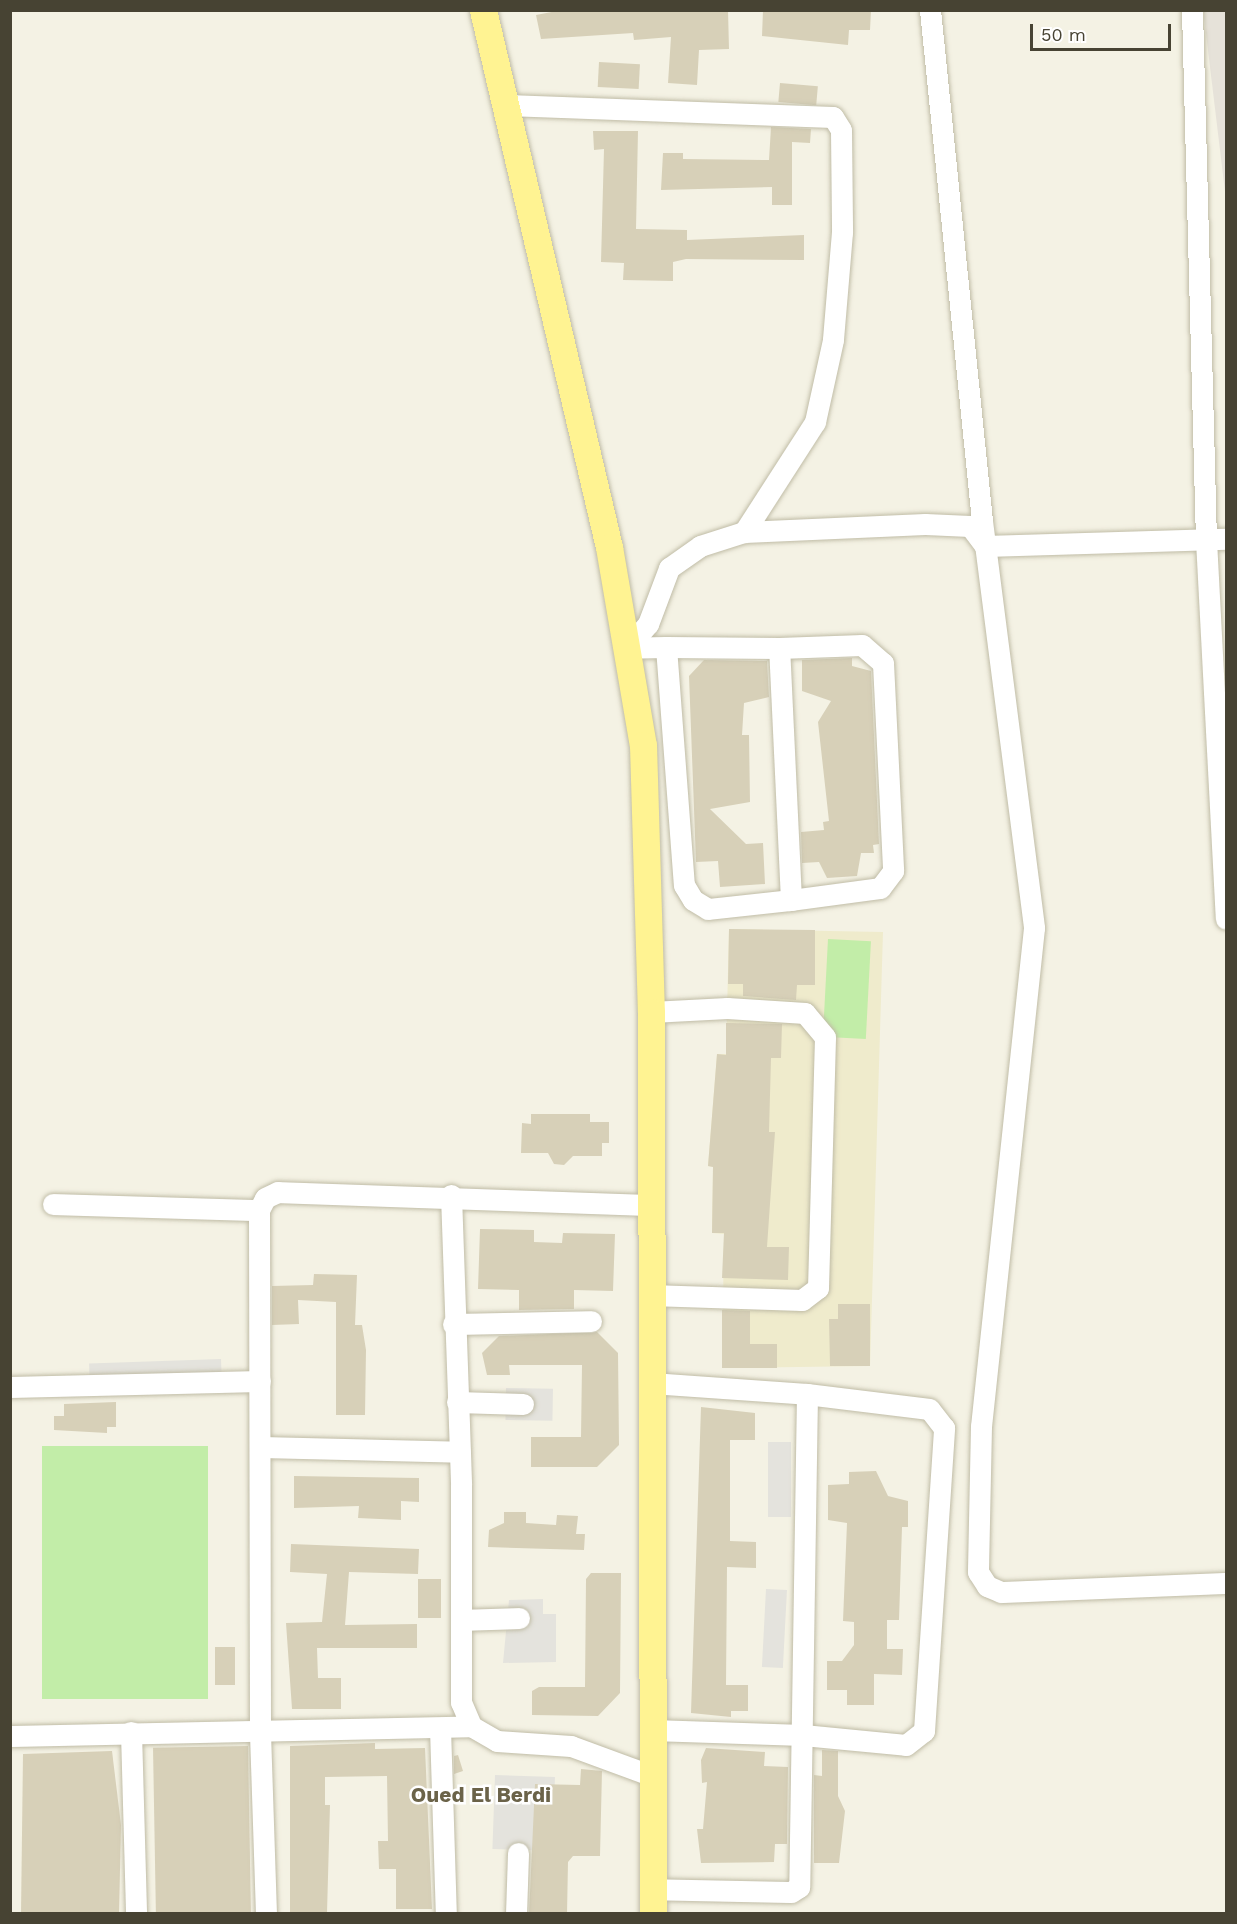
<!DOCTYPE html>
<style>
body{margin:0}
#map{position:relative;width:1237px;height:1924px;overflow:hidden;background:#f4f2e4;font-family:"Work Sans",sans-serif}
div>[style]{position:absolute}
.industrial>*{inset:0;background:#e6e2d9}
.education>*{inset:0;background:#efebcc}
.green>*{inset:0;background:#c2eda8;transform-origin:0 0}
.parking>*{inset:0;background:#e4e3dd;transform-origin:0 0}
.building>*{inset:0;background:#d7d0b8;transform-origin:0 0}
.roads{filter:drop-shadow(0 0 2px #c0bca6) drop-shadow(0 0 2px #c0bca6)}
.minor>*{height:21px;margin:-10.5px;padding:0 10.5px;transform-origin:10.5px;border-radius:10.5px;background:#fff}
.major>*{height:27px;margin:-13.5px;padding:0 13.5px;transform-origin:13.5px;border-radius:13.5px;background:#fff392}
span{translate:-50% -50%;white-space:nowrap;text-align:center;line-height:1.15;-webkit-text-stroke:5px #fff;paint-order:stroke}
.quarter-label{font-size:21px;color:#6b6349;font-weight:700}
.frame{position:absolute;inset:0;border:12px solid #474333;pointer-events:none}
.scale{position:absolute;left:1030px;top:24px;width:141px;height:27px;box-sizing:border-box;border:3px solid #474333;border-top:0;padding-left:8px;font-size:18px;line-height:21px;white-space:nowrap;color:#474333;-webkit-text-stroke:4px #fff;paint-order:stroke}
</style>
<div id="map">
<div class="industrial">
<i style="clip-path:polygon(1204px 11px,1226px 11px,1226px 200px,1204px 17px)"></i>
</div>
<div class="education">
<i style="clip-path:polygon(729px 929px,883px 932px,870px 1366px,722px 1368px,724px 1234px,712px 1233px,713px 1167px,708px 1166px,717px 1054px,726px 1054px)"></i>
</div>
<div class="green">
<i style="left:828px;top:939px;width:43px;height:98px;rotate:3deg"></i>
<i style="left:42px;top:1446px;width:166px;height:253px"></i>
</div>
<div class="parking">
<i style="left:221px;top:1359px;width:30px;height:132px;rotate:88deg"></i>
<i style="left:506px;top:1388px;width:47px;height:32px;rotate:1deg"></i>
<i style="left:768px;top:1442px;width:23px;height:75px"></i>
<i style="left:766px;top:1589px;width:21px;height:78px;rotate:3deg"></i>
<i style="clip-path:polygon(543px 1599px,543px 1614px,556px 1614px,556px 1662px,503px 1663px,509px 1600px)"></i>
<i style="left:495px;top:1775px;width:60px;height:74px;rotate:2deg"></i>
</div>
<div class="building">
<i style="clip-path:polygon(562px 10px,728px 10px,729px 49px,699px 50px,697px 85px,668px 83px,671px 37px,634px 40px,633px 33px,541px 39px,536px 15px)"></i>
<i style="clip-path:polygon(763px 10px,871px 10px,870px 30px,849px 30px,848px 45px,762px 36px)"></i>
<i style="left:599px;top:62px;width:41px;height:25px;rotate:3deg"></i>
<i style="left:780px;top:83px;width:38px;height:19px;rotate:5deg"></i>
<i style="clip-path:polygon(771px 127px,811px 129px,810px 143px,792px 142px,792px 205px,772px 205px,772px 187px,661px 190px,663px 153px,683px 153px,683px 159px,769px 160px)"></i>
<i style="clip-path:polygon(593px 131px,638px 131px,636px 229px,687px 230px,687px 240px,804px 235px,804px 260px,686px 259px,673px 262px,673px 281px,623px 280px,624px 263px,601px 262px,604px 149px,594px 150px)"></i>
<i style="clip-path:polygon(852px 658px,852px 666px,871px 671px,879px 844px,873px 845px,874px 853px,861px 853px,857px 876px,827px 878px,819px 862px,802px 863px,801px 832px,824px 830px,823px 822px,829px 821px,818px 722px,831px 701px,802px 691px,802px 660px)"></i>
<i style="clip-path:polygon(704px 660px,767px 661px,769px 697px,744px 703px,742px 735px,749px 735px,750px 802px,710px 809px,746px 844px,763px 843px,765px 884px,720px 887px,718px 861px,696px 862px,689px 676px)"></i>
<i style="clip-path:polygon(729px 929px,815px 930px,815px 985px,797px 985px,796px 1000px,743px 996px,743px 984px,728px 984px)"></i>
<i style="clip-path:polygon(726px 1023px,782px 1024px,781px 1058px,771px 1058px,769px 1132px,775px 1132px,767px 1247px,789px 1247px,788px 1280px,722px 1278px,724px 1233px,712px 1233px,713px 1167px,708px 1166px,717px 1054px,726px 1055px)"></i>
<i style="clip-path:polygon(531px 1114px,590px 1114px,590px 1122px,609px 1122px,609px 1143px,602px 1143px,602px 1156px,573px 1156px,564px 1165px,554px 1164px,548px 1153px,521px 1153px,522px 1123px,531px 1124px)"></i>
<i style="clip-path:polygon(480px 1229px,534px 1230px,534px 1242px,562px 1243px,563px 1233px,615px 1234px,613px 1291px,574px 1290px,574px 1309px,519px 1310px,519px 1290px,478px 1289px)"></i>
<i style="clip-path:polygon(314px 1274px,357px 1275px,355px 1325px,362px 1325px,366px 1350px,365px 1415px,336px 1415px,336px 1302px,298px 1300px,299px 1324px,272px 1325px,272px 1286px,313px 1285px)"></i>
<i style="clip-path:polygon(838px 1304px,870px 1304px,870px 1366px,830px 1366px,829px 1319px,838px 1319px)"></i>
<i style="clip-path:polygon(722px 1310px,750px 1311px,750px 1344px,777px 1344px,777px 1368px,722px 1368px)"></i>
<i style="clip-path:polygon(597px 1332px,618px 1353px,619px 1445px,597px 1467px,531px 1467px,531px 1437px,581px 1437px,582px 1365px,509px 1365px,510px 1375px,487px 1375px,482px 1353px,499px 1336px)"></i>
<i style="clip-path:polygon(116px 1402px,116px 1427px,107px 1427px,107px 1433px,54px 1430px,54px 1416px,64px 1416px,64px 1404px)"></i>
<i style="clip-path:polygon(701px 1407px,755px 1413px,755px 1440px,730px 1440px,730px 1541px,756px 1542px,756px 1568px,727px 1567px,726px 1685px,748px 1685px,748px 1711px,731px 1711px,731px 1717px,691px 1713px)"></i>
<i style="clip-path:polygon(876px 1471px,888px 1496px,908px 1501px,908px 1527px,902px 1527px,899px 1620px,887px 1620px,887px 1649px,903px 1649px,902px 1675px,874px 1674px,874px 1705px,847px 1705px,847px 1690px,827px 1690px,827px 1661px,842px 1661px,854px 1645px,854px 1622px,843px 1621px,847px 1523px,828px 1520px,828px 1485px,849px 1484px,849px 1472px)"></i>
<i style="clip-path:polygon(294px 1476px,419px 1478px,419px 1502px,401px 1501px,401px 1520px,358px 1518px,359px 1506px,294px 1508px)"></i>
<i style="clip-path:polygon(504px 1512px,526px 1512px,526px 1523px,556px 1525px,557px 1515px,578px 1516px,576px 1534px,585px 1534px,584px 1550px,488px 1547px,489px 1530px,504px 1523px)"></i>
<i style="clip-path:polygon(291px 1544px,419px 1549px,418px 1574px,349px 1572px,345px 1625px,417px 1624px,417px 1648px,317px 1648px,318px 1678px,341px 1678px,341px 1709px,292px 1709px,286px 1623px,322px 1622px,327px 1574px,290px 1572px)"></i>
<i style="clip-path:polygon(591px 1573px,621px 1573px,620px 1693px,598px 1716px,532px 1715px,532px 1691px,539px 1687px,585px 1687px,586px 1579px)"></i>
<i style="left:418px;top:1579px;width:23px;height:39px"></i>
<i style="left:215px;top:1647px;width:20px;height:38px"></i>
<i style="clip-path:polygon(375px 1743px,375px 1749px,425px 1748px,432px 1909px,396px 1909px,396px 1869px,379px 1869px,378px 1841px,388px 1841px,387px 1776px,325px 1777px,325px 1805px,330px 1805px,327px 1913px,290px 1913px,290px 1746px)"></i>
<i style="left:248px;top:1746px;width:168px;height:95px;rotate:89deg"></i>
<i style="clip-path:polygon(706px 1748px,765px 1752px,764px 1766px,788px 1767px,787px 1844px,775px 1844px,774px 1862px,701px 1863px,697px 1829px,703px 1829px,707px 1782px,702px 1783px,701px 1760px)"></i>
<i style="clip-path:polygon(822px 1750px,838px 1751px,838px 1796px,845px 1811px,839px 1863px,814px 1863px,814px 1775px,822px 1776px)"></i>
<i style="clip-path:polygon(112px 1751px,121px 1825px,119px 1914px,21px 1914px,23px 1754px)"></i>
<i style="clip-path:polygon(458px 1755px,463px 1771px,454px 1774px,454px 1756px)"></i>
<i style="clip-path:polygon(581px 1769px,602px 1771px,600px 1856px,573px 1856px,568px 1862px,567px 1914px,529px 1914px,535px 1784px,580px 1785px)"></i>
</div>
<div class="roads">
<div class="minor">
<i style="left:930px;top:10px;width:514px;rotate:84.19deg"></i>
<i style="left:982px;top:521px;width:410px;rotate:82.7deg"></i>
<i style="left:1034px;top:928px;width:501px;rotate:96.07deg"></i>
<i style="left:981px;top:1426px;width:146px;rotate:91.2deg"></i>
<i style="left:978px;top:1572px;width:17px;rotate:57deg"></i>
<i style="left:987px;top:1586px;width:15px;rotate:23deg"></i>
<i style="left:1001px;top:1592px;width:225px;rotate:-2.3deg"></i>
<i style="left:1192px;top:10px;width:530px;rotate:88.49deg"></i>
<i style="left:1206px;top:540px;width:379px;rotate:87deg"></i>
<i style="left:507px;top:105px;width:326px;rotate:2.1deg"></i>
<i style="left:833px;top:117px;width:15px;rotate:58deg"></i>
<i style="left:841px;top:130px;width:102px;rotate:89.4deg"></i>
<i style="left:842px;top:232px;width:108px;rotate:94.8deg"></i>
<i style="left:833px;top:340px;width:84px;rotate:102.4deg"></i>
<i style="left:815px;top:422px;width:131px;rotate:122.8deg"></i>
<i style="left:666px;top:647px;width:239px;rotate:85.7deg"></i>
<i style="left:684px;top:885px;width:17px;rotate:59deg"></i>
<i style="left:693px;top:900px;width:17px;rotate:31deg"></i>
<i style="left:708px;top:909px;width:83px;rotate:-6.2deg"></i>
<i style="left:791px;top:900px;width:252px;rotate:-92.7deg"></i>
<i style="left:779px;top:648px;width:113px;rotate:-179.5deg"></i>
<i style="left:666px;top:647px;width:39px;rotate:179deg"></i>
<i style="left:627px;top:648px;width:32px;rotate:-49deg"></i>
<i style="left:648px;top:624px;width:60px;rotate:-69.4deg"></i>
<i style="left:669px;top:568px;width:38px;rotate:-35deg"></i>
<i style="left:700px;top:546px;width:46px;rotate:-17.7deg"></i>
<i style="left:744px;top:532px;width:181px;rotate:-2.5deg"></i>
<i style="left:925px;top:524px;width:45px;rotate:2.5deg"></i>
<i style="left:970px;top:526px;width:25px;rotate:53deg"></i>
<i style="left:985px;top:546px;width:241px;rotate:-1.7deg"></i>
<i style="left:779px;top:648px;width:83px;rotate:-2.1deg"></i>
<i style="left:862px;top:645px;width:28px;rotate:41deg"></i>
<i style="left:883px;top:663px;width:208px;rotate:87.2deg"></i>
<i style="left:893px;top:871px;width:21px;rotate:127deg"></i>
<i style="left:880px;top:888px;width:90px;rotate:172.3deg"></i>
<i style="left:451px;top:1195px;width:290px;rotate:88deg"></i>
<i style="left:461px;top:1485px;width:217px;rotate:90deg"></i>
<i style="left:461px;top:1702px;width:26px;rotate:67deg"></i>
<i style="left:471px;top:1726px;width:30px;rotate:30deg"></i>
<i style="left:497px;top:1741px;width:74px;rotate:3.9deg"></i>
<i style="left:571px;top:1746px;width:84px;rotate:20.2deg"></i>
<i style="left:53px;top:1204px;width:206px;rotate:1.7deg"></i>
<i style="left:650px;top:1295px;width:152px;rotate:1.9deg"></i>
<i style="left:802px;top:1300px;width:20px;rotate:-37deg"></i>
<i style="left:818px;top:1288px;width:251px;rotate:-88.4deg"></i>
<i style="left:825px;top:1037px;width:31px;rotate:-130deg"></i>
<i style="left:805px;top:1013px;width:78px;rotate:-176.3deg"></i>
<i style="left:727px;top:1008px;width:76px;rotate:177deg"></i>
<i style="left:453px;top:1324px;width:138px;rotate:-1.2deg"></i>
<i style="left:651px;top:1383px;width:156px;rotate:4deg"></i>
<i style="left:807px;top:1394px;width:493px;rotate:90.9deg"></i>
<i style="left:799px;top:1887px;width:9px;rotate:148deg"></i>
<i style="left:791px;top:1892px;width:138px;rotate:-178.8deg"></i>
<i style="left:10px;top:1387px;width:250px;rotate:-1.4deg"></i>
<i style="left:457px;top:1402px;width:66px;rotate:1.7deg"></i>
<i style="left:261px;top:1447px;width:199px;rotate:1.4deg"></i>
<i style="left:462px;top:1620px;width:57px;rotate:-2deg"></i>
<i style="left:440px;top:1728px;width:186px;rotate:88.2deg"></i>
<i style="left:652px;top:1730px;width:151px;rotate:1.9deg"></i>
<i style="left:803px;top:1735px;width:103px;rotate:5.5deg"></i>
<i style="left:906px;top:1745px;width:23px;rotate:-38deg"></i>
<i style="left:924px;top:1731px;width:304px;rotate:-86.2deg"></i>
<i style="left:944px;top:1428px;width:24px;rotate:-128deg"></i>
<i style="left:929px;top:1409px;width:123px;rotate:-173deg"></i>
<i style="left:131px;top:1732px;width:182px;rotate:88.4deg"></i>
<i style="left:10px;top:1736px;width:461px;rotate:-1.2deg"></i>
<i style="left:266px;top:1914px;width:185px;rotate:-91.9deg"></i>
<i style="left:260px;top:1729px;width:519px;rotate:-90.11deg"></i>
<i style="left:259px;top:1210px;width:13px;rotate:-63deg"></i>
<i style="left:265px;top:1198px;width:14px;rotate:-25deg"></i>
<i style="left:278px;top:1192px;width:374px;rotate:2deg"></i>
<i style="left:516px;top:1914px;width:61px;rotate:-88.1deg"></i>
</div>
<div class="major">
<i style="left:483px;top:10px;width:552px;rotate:76.8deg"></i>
<i style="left:609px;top:547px;width:201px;rotate:80.3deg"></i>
<i style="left:643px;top:745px;width:267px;rotate:88.3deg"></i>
<i style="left:651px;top:1012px;width:902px;rotate:89.87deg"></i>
</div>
</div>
<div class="quarter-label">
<span style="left:481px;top:1795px">Oued El Berdi</span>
</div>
<div class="frame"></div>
<div class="scale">50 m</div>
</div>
